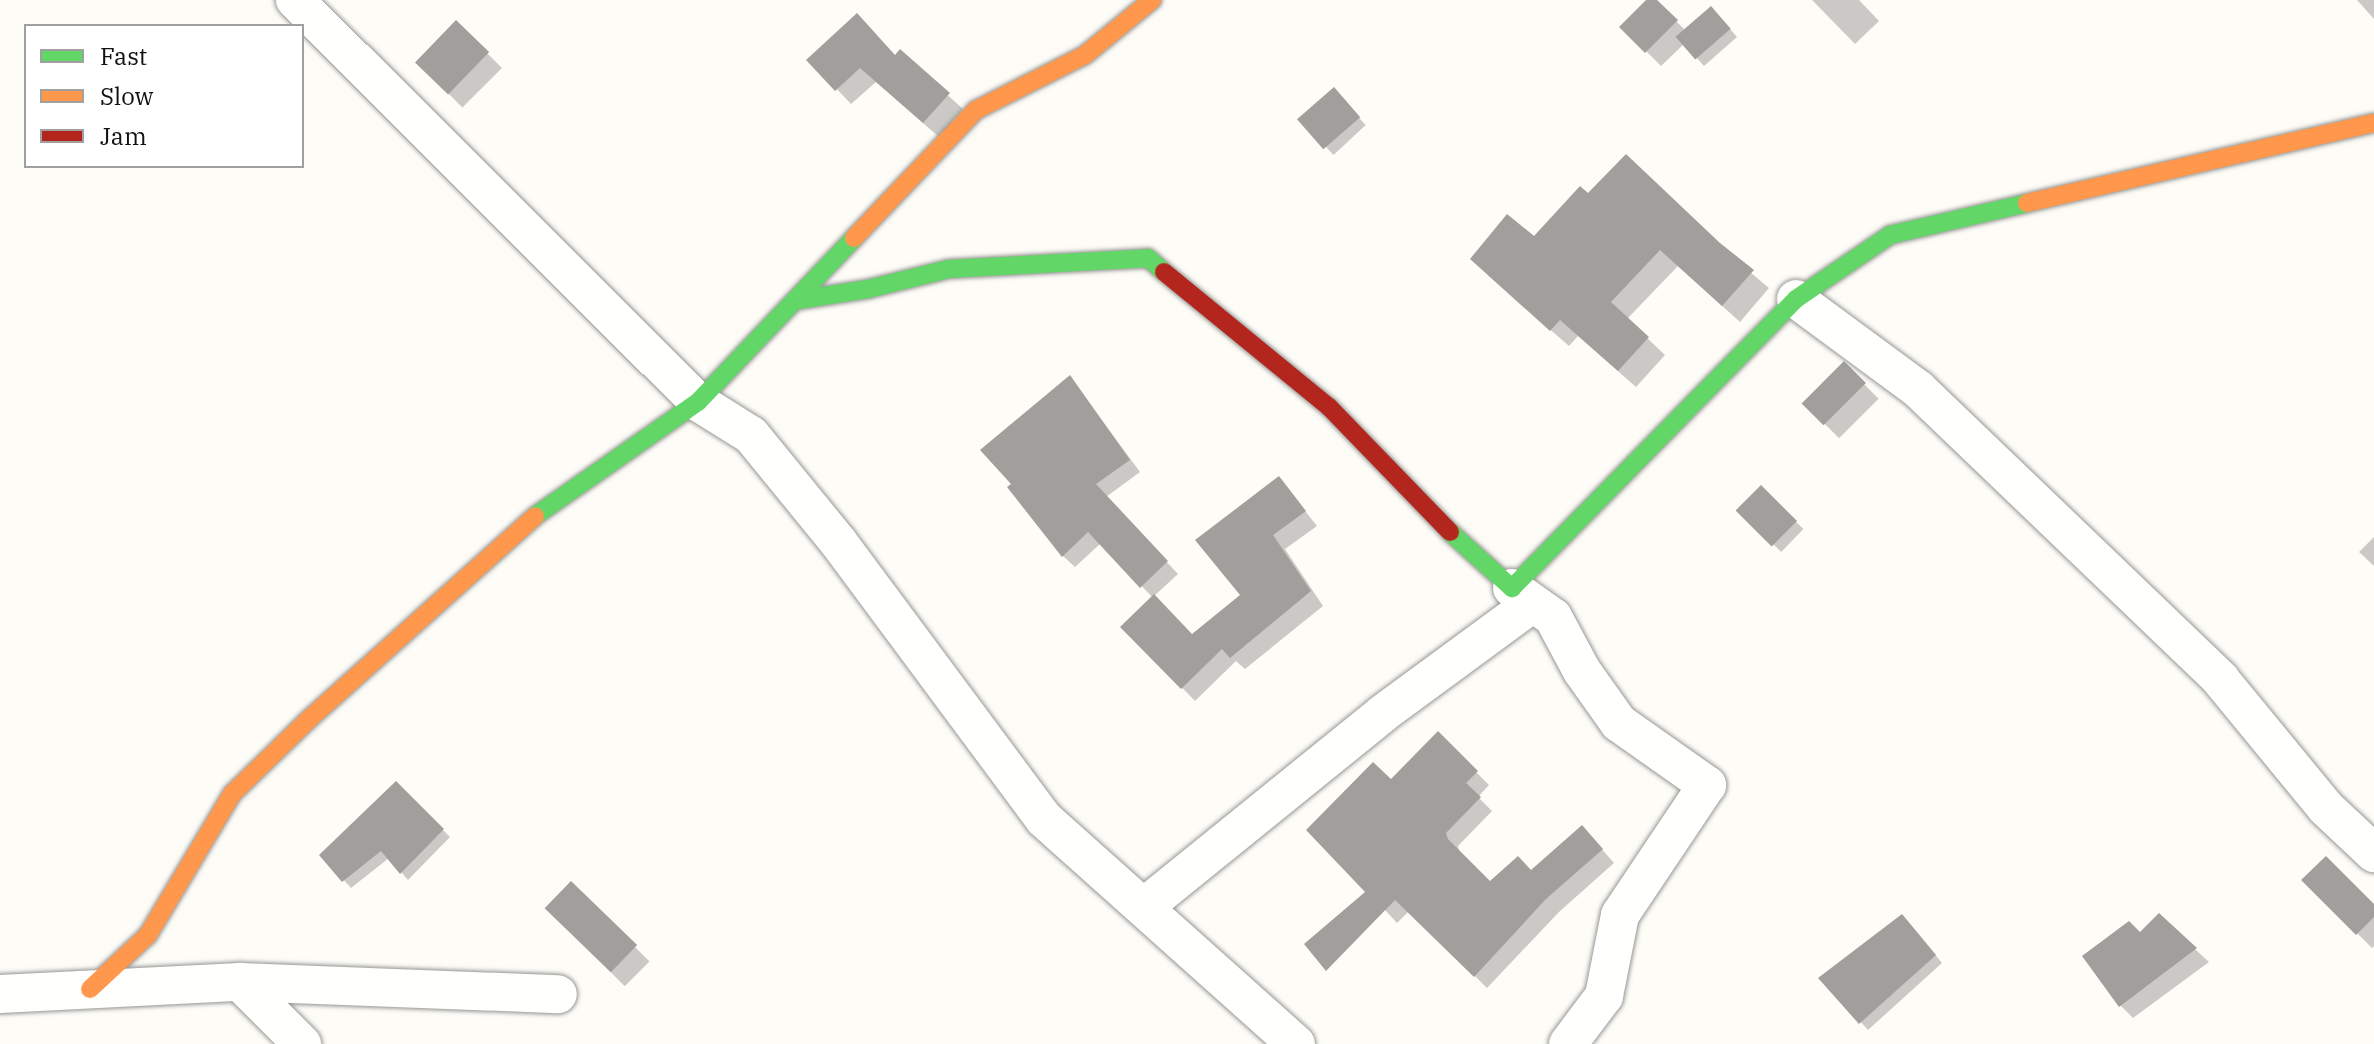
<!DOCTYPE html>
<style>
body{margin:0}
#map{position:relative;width:2374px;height:1044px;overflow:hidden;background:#fdfcf7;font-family:"IBM Plex Serif",serif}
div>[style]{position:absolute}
.shadow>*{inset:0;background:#0003;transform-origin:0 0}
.building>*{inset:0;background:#a19f9c;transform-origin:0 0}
.roads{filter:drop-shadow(0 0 2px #979795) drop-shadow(0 0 2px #979795)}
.street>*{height:38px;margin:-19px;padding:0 19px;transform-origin:19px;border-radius:19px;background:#fffffe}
.fast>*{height:18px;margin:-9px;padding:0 9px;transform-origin:9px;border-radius:9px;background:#63d668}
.slow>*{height:18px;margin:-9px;padding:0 9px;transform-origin:9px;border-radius:9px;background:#ff974d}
.jam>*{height:18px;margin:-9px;padding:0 9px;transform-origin:9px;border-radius:9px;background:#b3261e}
span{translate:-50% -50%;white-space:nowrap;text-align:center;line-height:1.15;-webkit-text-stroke:8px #fff;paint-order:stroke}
.legend{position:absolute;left:24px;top:24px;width:280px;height:144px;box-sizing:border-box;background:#fff;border:2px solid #a0a0a0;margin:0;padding:10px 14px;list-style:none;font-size:24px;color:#111}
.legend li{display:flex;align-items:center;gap:16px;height:40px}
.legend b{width:40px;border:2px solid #a0a0a0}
</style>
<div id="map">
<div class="shadow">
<i style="clip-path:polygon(1649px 0,1655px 0,1685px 30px,1718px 15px,1737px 37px,1704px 66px,1684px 44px,1661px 66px,1622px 27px)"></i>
<i style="clip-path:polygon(1812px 0,1859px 0,1879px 21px,1855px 44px)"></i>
<i style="clip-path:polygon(2357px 0,2374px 0,2374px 19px)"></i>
<i style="left:456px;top:22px;width:65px;height:56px;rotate:45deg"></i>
<i style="clip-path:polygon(900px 52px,963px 109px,939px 137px,876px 82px,851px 104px,809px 60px,896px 57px)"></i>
<i style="left:1333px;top:90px;width:48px;height:44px;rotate:47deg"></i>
<i style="clip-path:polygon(1588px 196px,1718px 245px,1769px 288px,1740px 322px,1678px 266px,1627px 319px,1665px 355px,1636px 387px,1578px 336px,1569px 346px,1489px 276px)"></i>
<i style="left:1844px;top:364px;width:49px;height:56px;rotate:45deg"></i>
<i style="clip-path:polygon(1070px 377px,1140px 472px,1106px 497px,1178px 574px,1153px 597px,1192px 637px,1243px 596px,1279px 478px,1317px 526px,1285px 549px,1323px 606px,1245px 669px,1236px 661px,1195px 701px,1123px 627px,1153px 598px,1101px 543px,1075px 567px,1063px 556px)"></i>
<i style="left:1761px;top:488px;width:59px;height:32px;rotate:44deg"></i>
<i style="clip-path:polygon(2374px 537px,2374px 566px,2359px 552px)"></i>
<i style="clip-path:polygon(1438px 734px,1489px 785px,1478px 797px,1492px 811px,1458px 846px,1460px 854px,1490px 884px,1531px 872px,1594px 840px,1614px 863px,1559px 912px,1487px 988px,1409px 911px,1397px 923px,1385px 910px,1391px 782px)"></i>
<i style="clip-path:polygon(396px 784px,450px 837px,408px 880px,389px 858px,351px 888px,322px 856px)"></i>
<i style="clip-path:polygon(2304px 880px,2374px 907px,2374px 946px,2372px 948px)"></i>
<i style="left:571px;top:883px;width:111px;height:35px;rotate:45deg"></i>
<i style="clip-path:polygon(2159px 916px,2209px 962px,2133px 1018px,2120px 1005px,2141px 935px)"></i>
<i style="clip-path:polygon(1909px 923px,1942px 963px,1868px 1030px,1821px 978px)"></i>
</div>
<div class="building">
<i style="clip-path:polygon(1646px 0,1657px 0,1678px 20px,1645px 53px,1619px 27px)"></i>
<i style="left:1711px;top:6px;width:30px;height:47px;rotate:49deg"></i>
<i style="clip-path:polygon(857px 13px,895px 55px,900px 49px,950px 93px,923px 123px,860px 68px,835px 91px,806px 60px)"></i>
<i style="left:456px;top:20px;width:46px;height:59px;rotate:44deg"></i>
<i style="left:1334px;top:87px;width:40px;height:49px;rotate:49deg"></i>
<i style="clip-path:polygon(1626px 154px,1720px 243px,1754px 270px,1722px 306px,1660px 250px,1611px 302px,1649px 337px,1618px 371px,1560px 320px,1550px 331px,1470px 259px,1507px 214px,1534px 236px,1580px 186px,1588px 193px)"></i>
<i style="left:1844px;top:361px;width:31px;height:60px;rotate:45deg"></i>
<i style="clip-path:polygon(1070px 375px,1130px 460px,1096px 484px,1168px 561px,1140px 588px,1088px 532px,1062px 557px,1007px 487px,1011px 484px,980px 450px)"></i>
<i style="clip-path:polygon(1279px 476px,1306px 511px,1273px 535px,1311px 591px,1230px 658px,1222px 649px,1181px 689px,1120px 627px,1154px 594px,1192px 634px,1240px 595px,1195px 540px)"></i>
<i style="left:1761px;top:485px;width:51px;height:36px;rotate:45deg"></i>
<i style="clip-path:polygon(1438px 731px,1478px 771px,1466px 783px,1481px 797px,1446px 833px,1448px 839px,1490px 881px,1518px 856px,1531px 870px,1582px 825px,1603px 849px,1546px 899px,1474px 977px,1395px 900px,1326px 971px,1304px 944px,1365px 892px,1306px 830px,1373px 762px,1391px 779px)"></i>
<i style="clip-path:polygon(396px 781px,444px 829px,400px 874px,381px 851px,342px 882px,319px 855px)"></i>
<i style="clip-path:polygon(2326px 856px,2374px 904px,2374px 917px,2356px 935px,2301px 880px)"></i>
<i style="left:571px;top:881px;width:92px;height:38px;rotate:44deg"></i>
<i style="clip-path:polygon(2159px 913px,2197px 948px,2119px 1007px,2082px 956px,2129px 921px,2140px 932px)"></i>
<i style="clip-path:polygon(1902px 914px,1936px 955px,1859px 1024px,1818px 978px)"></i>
</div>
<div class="roads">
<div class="street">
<i style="left:295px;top:0;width:569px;rotate:44.93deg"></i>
<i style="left:698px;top:402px;width:62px;rotate:31.9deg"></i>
<i style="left:751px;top:435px;width:139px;rotate:50.8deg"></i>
<i style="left:839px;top:543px;width:344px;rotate:53.4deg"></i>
<i style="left:1044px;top:819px;width:338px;rotate:41.8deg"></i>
<i style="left:1796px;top:299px;width:152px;rotate:36.4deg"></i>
<i style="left:1918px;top:389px;width:419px;rotate:43.8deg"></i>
<i style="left:2220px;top:679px;width:167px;rotate:50.6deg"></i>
<i style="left:2326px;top:808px;width:66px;rotate:43.2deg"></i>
<i style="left:1512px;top:588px;width:50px;rotate:35.3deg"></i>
<i style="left:1553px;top:617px;width:61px;rotate:61.8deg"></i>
<i style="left:1582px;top:671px;width:64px;rotate:54.6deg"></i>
<i style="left:1619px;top:723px;width:108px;rotate:35.2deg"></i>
<i style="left:1707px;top:785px;width:156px;rotate:123.8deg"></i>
<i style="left:1620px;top:915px;width:83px;rotate:101.2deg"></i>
<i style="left:1604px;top:996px;width:60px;rotate:126.9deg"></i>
<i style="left:1144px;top:907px;width:306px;rotate:-39deg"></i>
<i style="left:1382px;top:714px;width:187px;rotate:-36.3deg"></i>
<i style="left:240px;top:982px;width:88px;rotate:45deg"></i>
<i style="left:0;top:994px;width:240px;rotate:-2.9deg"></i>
<i style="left:240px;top:982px;width:318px;rotate:2.2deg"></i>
</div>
<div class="fast">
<i style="left:798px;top:300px;width:71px;rotate:-8.9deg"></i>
<i style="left:868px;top:289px;width:82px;rotate:-14deg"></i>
<i style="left:948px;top:269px;width:200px;rotate:-3.1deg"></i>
<i style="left:1148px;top:258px;width:21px;rotate:41deg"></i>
<i style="left:535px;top:516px;width:199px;rotate:-35deg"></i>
<i style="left:698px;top:402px;width:226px;rotate:-46.4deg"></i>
<i style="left:1450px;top:532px;width:84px;rotate:42.1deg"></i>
<i style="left:1512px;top:588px;width:405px;rotate:-45.5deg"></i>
<i style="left:1796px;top:299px;width:114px;rotate:-34.2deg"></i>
<i style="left:1890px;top:235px;width:141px;rotate:-13.1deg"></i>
</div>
<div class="slow">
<i style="left:2027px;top:203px;width:356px;rotate:-13deg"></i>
<i style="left:854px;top:238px;width:177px;rotate:-46.4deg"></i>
<i style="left:976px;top:110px;width:122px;rotate:-26.8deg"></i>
<i style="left:1085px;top:55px;width:87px;rotate:-39.4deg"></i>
<i style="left:90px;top:989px;width:79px;rotate:-43deg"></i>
<i style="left:148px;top:935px;width:164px;rotate:-59.2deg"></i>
<i style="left:232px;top:794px;width:106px;rotate:-44.2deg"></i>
<i style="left:308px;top:720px;width:305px;rotate:-41.9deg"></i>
</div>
<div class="jam">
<i style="left:1164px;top:272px;width:213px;rotate:39.3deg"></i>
<i style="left:1329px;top:407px;width:174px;rotate:45.9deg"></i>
</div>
</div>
<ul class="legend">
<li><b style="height:10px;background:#63d668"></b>Fast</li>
<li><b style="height:10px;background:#ff974d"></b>Slow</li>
<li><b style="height:10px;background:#b3261e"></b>Jam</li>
</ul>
</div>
